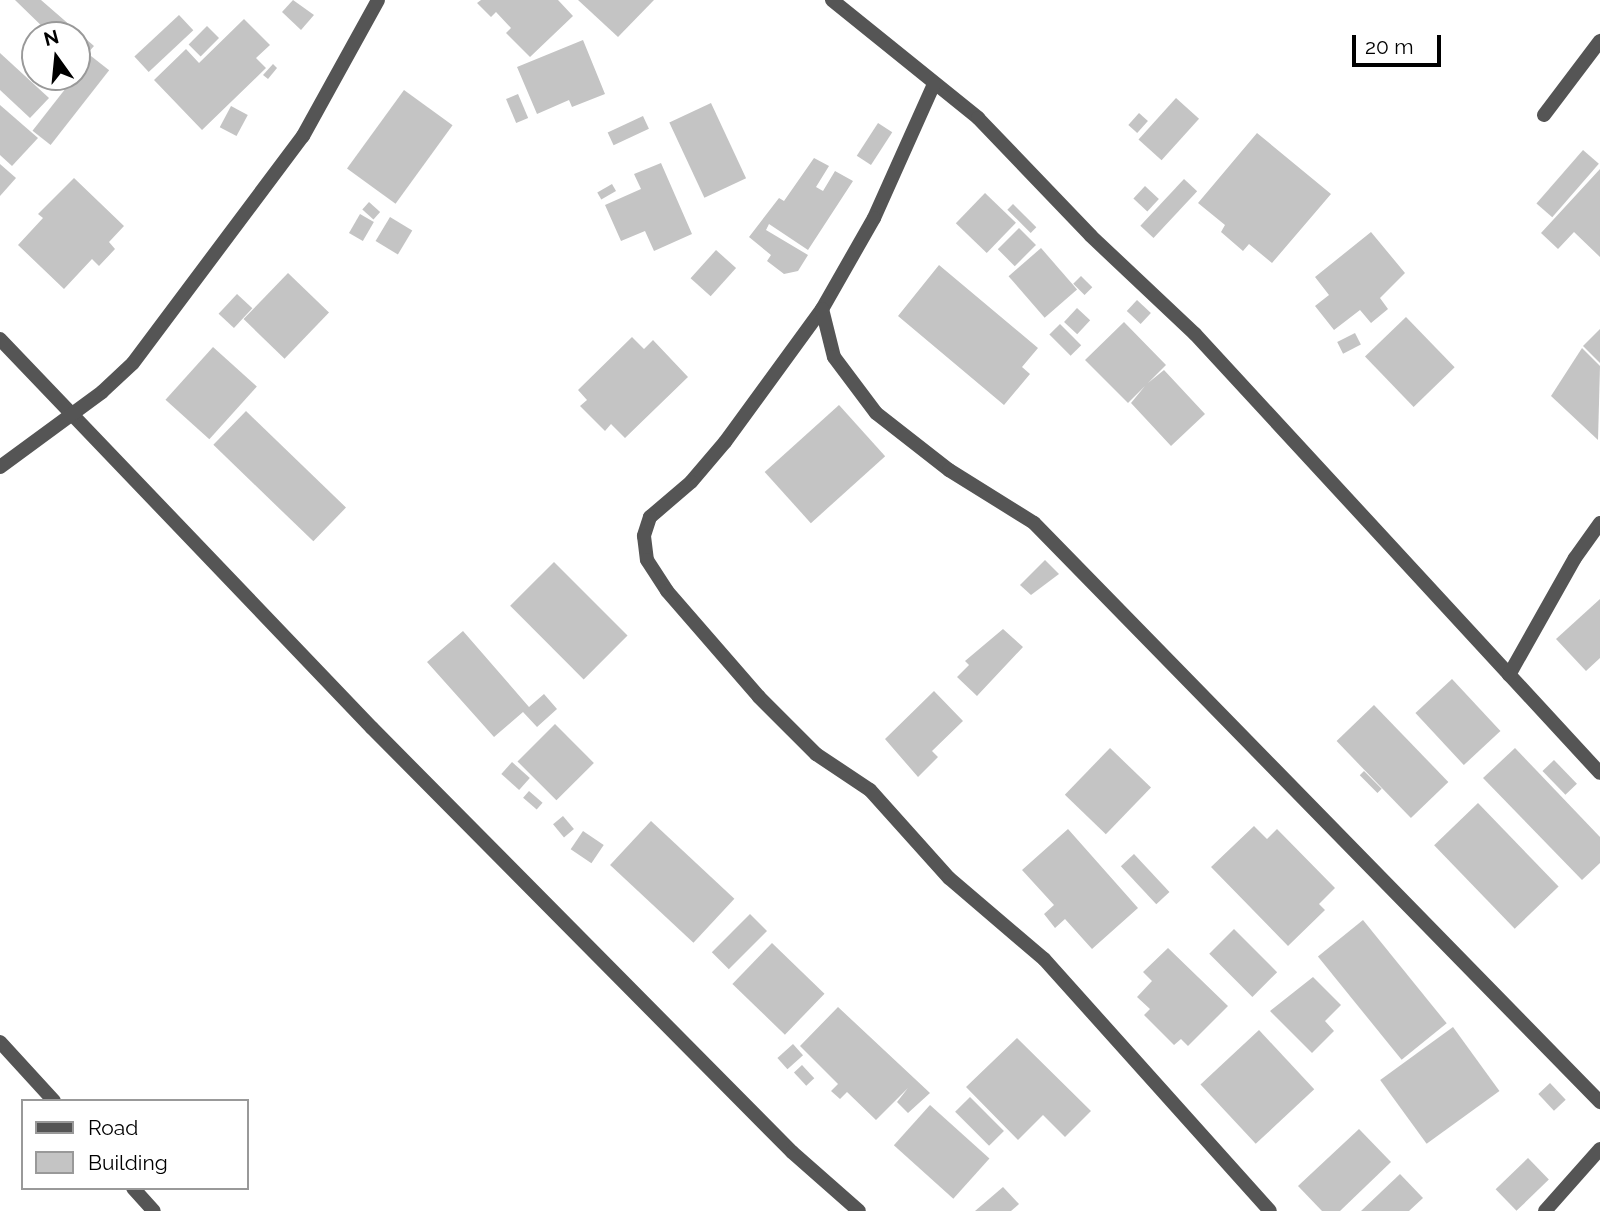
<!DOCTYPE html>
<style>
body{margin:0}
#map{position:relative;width:1600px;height:1211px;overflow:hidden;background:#fff;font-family:Raleway,sans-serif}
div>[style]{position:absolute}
.building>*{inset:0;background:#c4c4c4;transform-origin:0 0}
.service>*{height:14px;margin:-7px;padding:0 7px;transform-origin:7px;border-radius:7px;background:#555}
.minor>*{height:14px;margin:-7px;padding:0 7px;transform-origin:7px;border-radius:7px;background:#555}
span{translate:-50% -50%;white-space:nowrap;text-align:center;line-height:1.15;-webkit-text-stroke:7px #fff;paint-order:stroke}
.legend{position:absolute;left:21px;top:1099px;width:228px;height:91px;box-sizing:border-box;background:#fff;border:2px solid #999;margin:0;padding:9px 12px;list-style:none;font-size:21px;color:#000}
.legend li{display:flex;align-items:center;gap:14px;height:35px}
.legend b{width:35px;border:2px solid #999}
.north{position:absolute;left:21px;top:21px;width:70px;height:70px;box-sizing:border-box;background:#fff;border:2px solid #999;border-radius:50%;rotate:345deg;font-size:19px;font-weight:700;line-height:28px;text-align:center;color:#000}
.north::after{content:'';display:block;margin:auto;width:24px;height:32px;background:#000;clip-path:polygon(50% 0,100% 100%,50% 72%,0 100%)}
.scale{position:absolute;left:1352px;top:35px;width:89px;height:32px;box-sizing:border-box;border:4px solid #000;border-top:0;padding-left:9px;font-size:21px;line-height:24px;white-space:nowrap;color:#000;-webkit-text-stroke:5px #fff;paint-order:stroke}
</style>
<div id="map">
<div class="building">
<i style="clip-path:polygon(15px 0,41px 0,94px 46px,77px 65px,77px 35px,51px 35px)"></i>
<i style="clip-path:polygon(293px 0,314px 15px,301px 30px,282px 12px)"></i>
<i style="clip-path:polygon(481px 0,558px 0,573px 16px,530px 57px,506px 33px,511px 28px,496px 12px,491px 17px,477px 3px)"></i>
<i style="clip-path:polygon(578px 0,654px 0,618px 37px)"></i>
<i style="left:179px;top:15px;width:21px;height:61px;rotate:47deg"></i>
<i style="clip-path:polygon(244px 19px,270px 45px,256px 58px,266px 68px,202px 130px,154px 80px,186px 49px,199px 63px)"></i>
<i style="left:207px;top:26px;width:17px;height:26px;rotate:45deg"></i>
<i style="clip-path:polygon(583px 40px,605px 94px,572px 107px,569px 100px,537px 114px,517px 67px)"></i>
<i style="clip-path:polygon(0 53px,49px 98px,30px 118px,0 90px)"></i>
<i style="left:91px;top:56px;width:23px;height:95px;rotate:38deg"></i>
<i style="clip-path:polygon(273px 64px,277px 68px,268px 79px,263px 75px)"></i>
<i style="left:404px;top:90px;width:60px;height:97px;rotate:36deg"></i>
<i style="left:518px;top:94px;width:26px;height:13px;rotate:67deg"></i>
<i style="left:1176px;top:98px;width:31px;height:56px;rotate:42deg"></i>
<i style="left:711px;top:103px;width:83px;height:46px;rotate:65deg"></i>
<i style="clip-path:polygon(0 105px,38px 138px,12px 166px,0 155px)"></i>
<i style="left:231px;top:106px;width:19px;height:24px;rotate:28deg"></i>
<i style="left:1139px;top:113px;width:12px;height:16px;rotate:42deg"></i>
<i style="left:643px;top:116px;width:14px;height:39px;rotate:65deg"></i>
<i style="left:878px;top:123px;width:17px;height:39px;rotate:33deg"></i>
<i style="clip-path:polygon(1257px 133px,1331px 194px,1272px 263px,1249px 244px,1243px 251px,1221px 232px,1225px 225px,1198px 203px)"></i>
<i style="left:1583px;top:150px;width:21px;height:71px;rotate:41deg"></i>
<i style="clip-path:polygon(814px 158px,829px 166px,816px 187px,823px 191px,835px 171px,853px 181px,808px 250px,769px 224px,766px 230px,808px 255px,798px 271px,784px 274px,767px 261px,771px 255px,749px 237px,779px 198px,784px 201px)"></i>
<i style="clip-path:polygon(661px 163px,692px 234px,654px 251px,645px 231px,621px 241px,605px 205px,641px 189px,634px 174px)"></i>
<i style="clip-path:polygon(0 164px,16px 178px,0 196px)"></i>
<i style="clip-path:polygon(1600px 169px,1600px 257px,1574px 232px,1558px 249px,1541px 233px)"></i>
<i style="clip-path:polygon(74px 178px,124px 226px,109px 242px,115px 249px,99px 266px,92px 259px,64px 289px,18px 245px,43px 218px,38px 214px)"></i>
<i style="left:1184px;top:179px;width:18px;height:64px;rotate:43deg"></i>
<i style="left:612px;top:184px;width:8px;height:17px;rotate:60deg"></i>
<i style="left:1145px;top:186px;width:19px;height:17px;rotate:43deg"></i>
<i style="left:985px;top:193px;width:43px;height:42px;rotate:44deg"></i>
<i style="left:369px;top:202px;width:15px;height:10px;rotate:42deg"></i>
<i style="left:1013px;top:204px;width:33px;height:8px;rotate:45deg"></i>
<i style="left:360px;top:214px;width:16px;height:22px;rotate:30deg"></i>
<i style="left:390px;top:217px;width:26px;height:28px;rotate:31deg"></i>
<i style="left:1019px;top:228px;width:24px;height:30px;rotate:45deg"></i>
<i style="clip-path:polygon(1371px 232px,1405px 273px,1380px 298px,1388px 309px,1371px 323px,1360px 310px,1334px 330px,1315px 306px,1329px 295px,1315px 277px)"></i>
<i style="left:1041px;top:248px;width:55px;height:43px;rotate:49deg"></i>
<i style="left:716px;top:250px;width:27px;height:38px;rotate:42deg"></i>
<i style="clip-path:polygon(939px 265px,1038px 348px,1022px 367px,1030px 374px,1004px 405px,898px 316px)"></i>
<i style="left:288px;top:273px;width:57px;height:64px;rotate:44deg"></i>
<i style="left:1081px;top:276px;width:16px;height:11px;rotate:45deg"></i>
<i style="left:237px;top:294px;width:21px;height:27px;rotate:43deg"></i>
<i style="left:1137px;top:300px;width:19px;height:15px;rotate:43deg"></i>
<i style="left:1077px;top:308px;width:18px;height:19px;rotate:43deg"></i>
<i style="left:1406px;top:317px;width:70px;height:57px;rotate:46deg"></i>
<i style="clip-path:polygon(1124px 322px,1166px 365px,1148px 383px,1164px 370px,1205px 414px,1171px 446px,1131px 403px,1145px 386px,1128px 403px,1085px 360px)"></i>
<i style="left:1060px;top:324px;width:30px;height:15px;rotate:45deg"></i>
<i style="clip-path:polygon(1600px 329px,1600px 363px,1583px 346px)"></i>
<i style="left:1355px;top:333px;width:13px;height:20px;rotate:63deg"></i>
<i style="clip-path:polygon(632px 337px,644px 349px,653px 340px,688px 377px,625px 438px,611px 424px,605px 431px,580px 406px,587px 400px,578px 390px)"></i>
<i style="left:213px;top:347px;width:59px;height:71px;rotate:42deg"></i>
<i style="clip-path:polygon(1582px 348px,1600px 366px,1598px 440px,1551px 396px)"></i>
<i style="left:839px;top:405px;width:69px;height:100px;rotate:48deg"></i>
<i style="left:246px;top:411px;width:139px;height:47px;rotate:44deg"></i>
<i style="clip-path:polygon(1045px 560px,1059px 574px,1031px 595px,1020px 585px)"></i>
<i style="left:554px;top:562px;width:104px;height:62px;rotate:45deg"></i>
<i style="clip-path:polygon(1600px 599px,1600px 658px,1586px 671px,1556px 639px)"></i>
<i style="clip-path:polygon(1003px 629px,1023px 647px,977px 696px,957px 677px,969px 665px,965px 661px)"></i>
<i style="clip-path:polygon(463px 631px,529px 707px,544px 694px,557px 709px,537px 727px,523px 712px,494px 737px,427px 662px)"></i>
<i style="left:1452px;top:679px;width:71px;height:50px;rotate:47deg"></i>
<i style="clip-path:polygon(934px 691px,963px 721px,932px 751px,938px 757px,918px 777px,885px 739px)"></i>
<i style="left:1374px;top:705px;width:107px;height:52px;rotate:46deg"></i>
<i style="left:555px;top:724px;width:55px;height:53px;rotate:45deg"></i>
<i style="left:1110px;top:748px;width:57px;height:65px;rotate:44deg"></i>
<i style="clip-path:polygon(1515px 748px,1600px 837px,1600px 863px,1582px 880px,1483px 778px)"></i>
<i style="left:1554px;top:760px;width:33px;height:16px;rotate:46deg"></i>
<i style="left:512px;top:762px;width:24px;height:16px;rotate:42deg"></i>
<i style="left:1364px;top:771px;width:25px;height:6px;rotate:45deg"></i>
<i style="left:529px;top:791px;width:18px;height:9px;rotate:41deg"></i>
<i style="left:1478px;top:803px;width:116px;height:61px;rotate:46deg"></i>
<i style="left:563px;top:816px;width:17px;height:13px;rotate:50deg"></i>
<i style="left:651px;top:821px;width:114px;height:60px;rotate:43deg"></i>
<i style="clip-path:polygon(1254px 826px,1267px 839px,1277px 829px,1335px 888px,1319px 904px,1325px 910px,1288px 946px,1211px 867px)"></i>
<i style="clip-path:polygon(1068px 829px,1138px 908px,1092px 949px,1065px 919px,1055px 928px,1044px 914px,1054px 905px,1022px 870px)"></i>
<i style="left:583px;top:831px;width:25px;height:22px;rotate:34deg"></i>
<i style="left:1134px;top:854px;width:52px;height:18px;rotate:47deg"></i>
<i style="left:750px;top:914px;width:24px;height:54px;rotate:45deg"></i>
<i style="left:1363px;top:920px;width:133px;height:58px;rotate:51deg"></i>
<i style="left:1234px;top:929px;width:61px;height:35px;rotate:45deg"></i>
<i style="left:772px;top:943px;width:73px;height:57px;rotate:44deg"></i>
<i style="clip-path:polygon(1168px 948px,1228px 1006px,1188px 1046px,1181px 1039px,1174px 1045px,1144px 1015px,1150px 1009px,1137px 997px,1152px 981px,1143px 972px)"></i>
<i style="clip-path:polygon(1313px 977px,1341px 1005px,1325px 1021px,1334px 1031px,1312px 1053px,1270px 1011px)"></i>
<i style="clip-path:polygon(838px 1007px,930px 1093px,908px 1113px,897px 1102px,908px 1088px,876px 1120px,847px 1092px,840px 1099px,831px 1091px,838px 1084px,800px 1046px)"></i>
<i style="left:1453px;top:1027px;width:79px;height:90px;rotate:54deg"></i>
<i style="left:1259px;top:1030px;width:81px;height:80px;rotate:47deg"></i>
<i style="clip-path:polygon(1017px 1038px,1091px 1111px,1065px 1137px,1043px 1115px,1018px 1140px,966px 1087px)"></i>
<i style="left:793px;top:1044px;width:15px;height:21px;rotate:48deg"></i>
<i style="left:802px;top:1065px;width:18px;height:11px;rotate:47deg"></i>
<i style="left:1550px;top:1083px;width:23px;height:16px;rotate:47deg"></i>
<i style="left:970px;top:1097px;width:48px;height:21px;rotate:45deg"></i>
<i style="left:930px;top:1105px;width:80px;height:54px;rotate:42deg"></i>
<i style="clip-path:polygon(1359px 1129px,1391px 1162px,1340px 1211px,1322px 1211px,1298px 1186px)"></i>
<i style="left:1528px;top:1158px;width:30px;height:45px;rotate:46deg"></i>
<i style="clip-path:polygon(1400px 1174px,1423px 1198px,1409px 1211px,1361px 1211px)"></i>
<i style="clip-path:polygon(1003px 1187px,1019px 1204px,1011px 1211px,975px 1211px)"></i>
</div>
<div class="service">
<i style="left:1544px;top:115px;width:93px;rotate:-52.9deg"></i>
</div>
<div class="minor">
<i style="left:832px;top:0;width:188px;rotate:38.9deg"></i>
<i style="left:978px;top:118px;width:163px;rotate:46.2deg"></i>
<i style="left:1091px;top:236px;width:143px;rotate:43.3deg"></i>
<i style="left:1195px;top:334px;width:597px;rotate:47.31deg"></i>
<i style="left:934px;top:84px;width:147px;rotate:114.1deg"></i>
<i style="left:874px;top:218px;width:105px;rotate:119.7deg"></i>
<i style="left:822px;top:309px;width:165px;rotate:126.1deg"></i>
<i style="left:725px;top:442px;width:52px;rotate:130.4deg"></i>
<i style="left:691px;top:482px;width:54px;rotate:139.5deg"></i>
<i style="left:650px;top:517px;width:20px;rotate:108deg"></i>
<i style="left:644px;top:536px;width:24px;rotate:83deg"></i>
<i style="left:647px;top:560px;width:37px;rotate:57deg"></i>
<i style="left:667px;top:591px;width:140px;rotate:49deg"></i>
<i style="left:759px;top:697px;width:81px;rotate:45deg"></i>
<i style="left:816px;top:754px;width:65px;rotate:33.7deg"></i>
<i style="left:870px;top:790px;width:118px;rotate:48.1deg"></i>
<i style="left:949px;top:878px;width:125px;rotate:40.5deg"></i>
<i style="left:1044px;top:959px;width:338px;rotate:48.1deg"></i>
<i style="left:822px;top:309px;width:49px;rotate:76deg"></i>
<i style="left:834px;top:357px;width:70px;rotate:53.1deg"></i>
<i style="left:876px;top:413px;width:93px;rotate:38deg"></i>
<i style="left:949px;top:470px;width:100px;rotate:31.9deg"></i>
<i style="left:1034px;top:523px;width:810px;rotate:45.65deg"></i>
<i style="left:0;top:339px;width:538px;rotate:46.28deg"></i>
<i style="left:372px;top:728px;width:597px;rotate:45.27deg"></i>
<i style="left:792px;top:1152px;width:89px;rotate:41.4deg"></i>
<i style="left:0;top:467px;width:127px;rotate:-36.3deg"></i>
<i style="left:102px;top:392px;width:42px;rotate:-43.1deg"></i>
<i style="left:133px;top:363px;width:284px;rotate:-53.2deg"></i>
<i style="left:303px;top:136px;width:155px;rotate:-61.1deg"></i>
<i style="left:1509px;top:675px;width:134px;rotate:-60.6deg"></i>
<i style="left:1575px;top:558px;width:43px;rotate:-54.5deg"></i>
<i style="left:0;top:1042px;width:80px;rotate:47.5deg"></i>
<i style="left:133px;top:1188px;width:31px;rotate:48deg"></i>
<i style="left:1545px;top:1211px;width:83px;rotate:-48.4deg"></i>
</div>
<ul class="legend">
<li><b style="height:9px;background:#555"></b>Road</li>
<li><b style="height:19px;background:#c4c4c4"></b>Building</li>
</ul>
<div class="north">N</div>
<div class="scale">20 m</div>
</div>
